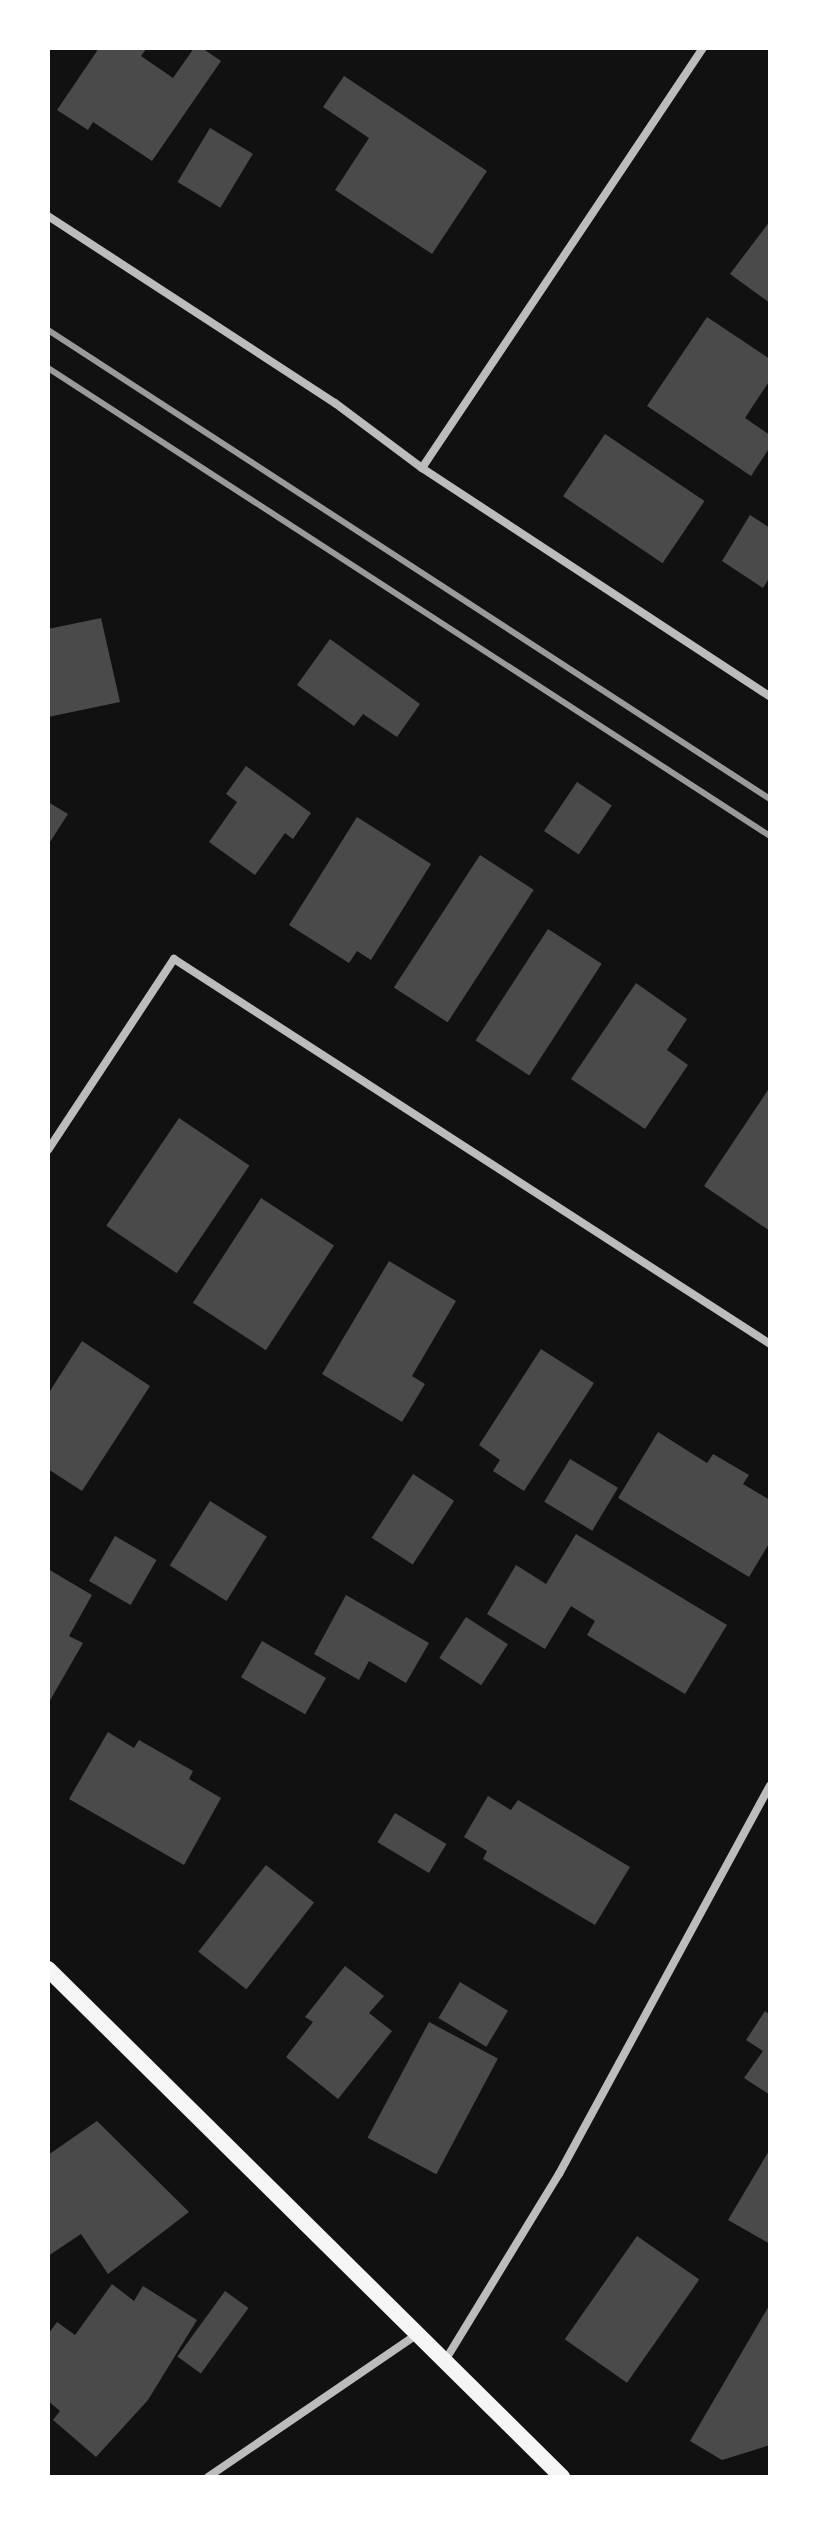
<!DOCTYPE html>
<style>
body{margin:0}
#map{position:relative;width:818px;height:2525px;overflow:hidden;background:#111;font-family:"Archivo Narrow",sans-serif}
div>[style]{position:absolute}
.building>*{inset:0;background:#4a4a4a;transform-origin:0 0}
.minor>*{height:8px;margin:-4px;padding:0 4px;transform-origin:4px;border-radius:4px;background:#bcbcbc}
.secondary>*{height:16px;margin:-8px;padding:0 8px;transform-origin:8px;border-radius:8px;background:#f5f5f5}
.rail>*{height:6px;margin:-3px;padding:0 3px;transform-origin:3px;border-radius:3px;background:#9a9a9a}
span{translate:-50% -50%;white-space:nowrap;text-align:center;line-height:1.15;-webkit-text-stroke:6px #fff;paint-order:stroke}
.frame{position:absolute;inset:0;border:50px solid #fff;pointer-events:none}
</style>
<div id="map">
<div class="building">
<i style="clip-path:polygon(99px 48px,147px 48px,141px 56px,173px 78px,194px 48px,202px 48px,221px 61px,152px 161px,93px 122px,88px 130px,57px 110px)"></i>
<i style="clip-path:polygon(344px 76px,487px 171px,432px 254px,335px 190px,369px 138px,323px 107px)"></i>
<i style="left:210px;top:128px;width:50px;height:63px;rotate:31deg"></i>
<i style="clip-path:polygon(770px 221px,770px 303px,730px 274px)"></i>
<i style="clip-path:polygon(707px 317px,770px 359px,770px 380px,745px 418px,770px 435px,770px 447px,751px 476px,647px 406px)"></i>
<i style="left:605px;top:434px;width:120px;height:75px;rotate:34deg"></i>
<i style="clip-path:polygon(750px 515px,770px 528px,770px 577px,763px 588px,722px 561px)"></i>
<i style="clip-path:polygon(101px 618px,120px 702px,48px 717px,48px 629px)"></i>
<i style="clip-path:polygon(330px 639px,420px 704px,397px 737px,363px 714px,354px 726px,297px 685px)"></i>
<i style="clip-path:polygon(246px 766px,311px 813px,293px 839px,285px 833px,255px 875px,209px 842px,237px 802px,226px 794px)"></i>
<i style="left:577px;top:782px;width:42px;height:59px;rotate:34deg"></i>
<i style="clip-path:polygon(48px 802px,68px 814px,48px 845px)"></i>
<i style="clip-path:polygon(357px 817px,431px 864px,371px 960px,357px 951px,349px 963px,289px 925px)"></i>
<i style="left:480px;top:855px;width:64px;height:158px;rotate:33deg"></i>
<i style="left:548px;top:929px;width:64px;height:133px;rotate:33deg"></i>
<i style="clip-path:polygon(636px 983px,687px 1019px,667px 1050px,688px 1065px,645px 1129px,571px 1079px)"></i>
<i style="clip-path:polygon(770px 1087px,770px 1231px,704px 1186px)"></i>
<i style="left:179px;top:1118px;width:85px;height:130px;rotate:34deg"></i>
<i style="left:261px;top:1198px;width:87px;height:125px;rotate:33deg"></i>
<i style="clip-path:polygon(389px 1261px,456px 1301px,412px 1376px,425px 1384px,402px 1422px,322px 1374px)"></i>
<i style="clip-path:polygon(82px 1341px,150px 1386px,82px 1491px,48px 1469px,48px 1394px)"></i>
<i style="clip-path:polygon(541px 1349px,594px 1383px,524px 1491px,493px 1471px,500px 1460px,479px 1445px)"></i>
<i style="clip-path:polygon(658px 1432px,707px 1463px,713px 1454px,749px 1475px,743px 1484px,770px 1500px,770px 1542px,749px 1577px,618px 1498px)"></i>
<i style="left:570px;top:1459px;width:56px;height:50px;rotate:31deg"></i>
<i style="left:413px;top:1474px;width:49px;height:76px;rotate:33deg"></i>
<i style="left:210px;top:1501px;width:67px;height:76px;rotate:32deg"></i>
<i style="clip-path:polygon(576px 1534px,727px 1625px,685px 1694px,587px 1635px,595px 1621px,571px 1606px,545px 1649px,487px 1614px,516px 1565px,546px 1584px)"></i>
<i style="left:115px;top:1536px;width:48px;height:52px;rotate:30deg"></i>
<i style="clip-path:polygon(48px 1569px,92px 1595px,69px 1636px,83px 1643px,48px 1704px)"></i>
<i style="clip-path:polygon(346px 1595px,429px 1643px,406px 1683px,369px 1661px,359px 1680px,314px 1654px)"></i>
<i style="left:466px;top:1617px;width:50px;height:49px;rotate:33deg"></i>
<i style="left:262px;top:1641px;width:74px;height:42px;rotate:30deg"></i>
<i style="clip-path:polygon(108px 1732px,134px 1748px,139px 1740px,193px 1771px,189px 1779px,221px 1798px,184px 1865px,69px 1799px)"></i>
<i style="clip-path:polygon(488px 1796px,511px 1810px,518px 1800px,630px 1867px,595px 1925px,483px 1859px,487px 1851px,464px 1837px)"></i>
<i style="left:395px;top:1813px;width:60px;height:34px;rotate:31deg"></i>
<i style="left:266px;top:1865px;width:61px;height:110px;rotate:38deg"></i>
<i style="clip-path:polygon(345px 1966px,384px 1996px,369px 2013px,392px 2031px,338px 2099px,286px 2057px,313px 2022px,305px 2017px)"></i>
<i style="left:460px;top:1982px;width:56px;height:42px;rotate:31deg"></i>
<i style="clip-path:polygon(765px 2011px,770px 2015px,770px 2095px,744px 2078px,763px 2051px,746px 2040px)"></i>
<i style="left:429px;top:2022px;width:78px;height:131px;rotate:28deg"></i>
<i style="clip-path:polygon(97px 2121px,189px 2212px,108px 2274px,81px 2234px,48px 2256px,48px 2155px)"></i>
<i style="clip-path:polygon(770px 2149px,770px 2244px,728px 2220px)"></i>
<i style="left:637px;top:2236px;width:76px;height:126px;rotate:35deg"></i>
<i style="clip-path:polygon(112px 2284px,134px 2301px,143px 2286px,197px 2320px,148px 2400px,96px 2457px,53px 2420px,60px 2411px,48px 2401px,48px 2334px,57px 2322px,75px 2335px)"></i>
<i style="left:225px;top:2291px;width:29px;height:81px;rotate:36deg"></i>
<i style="clip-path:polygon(770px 2304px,770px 2445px,722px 2460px,690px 2441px)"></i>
</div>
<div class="minor">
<i style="left:48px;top:216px;width:343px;rotate:33.1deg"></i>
<i style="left:335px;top:403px;width:109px;rotate:36.8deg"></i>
<i style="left:422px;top:468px;width:417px;rotate:33.3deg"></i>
<i style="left:422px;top:468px;width:505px;rotate:-56.22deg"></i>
<i style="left:48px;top:1150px;width:229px;rotate:-56.6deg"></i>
<i style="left:174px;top:959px;width:710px;rotate:32.86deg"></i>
<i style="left:446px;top:2359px;width:217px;rotate:-58.6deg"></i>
<i style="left:559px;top:2174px;width:442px;rotate:-61.5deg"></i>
<i style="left:208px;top:2477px;width:254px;rotate:-34.3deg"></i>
</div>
<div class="secondary">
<i style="left:48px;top:1969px;width:723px;rotate:44.66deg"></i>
</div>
<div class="rail">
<i style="left:48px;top:330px;width:861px;rotate:33.01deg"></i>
<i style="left:48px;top:368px;width:860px;rotate:32.95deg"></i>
</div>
<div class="frame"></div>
</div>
